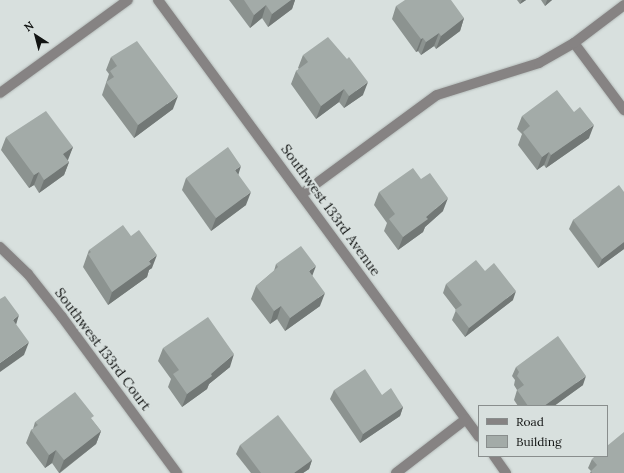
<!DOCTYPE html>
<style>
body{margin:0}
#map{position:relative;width:624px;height:473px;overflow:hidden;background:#d8e0de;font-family:Lora,serif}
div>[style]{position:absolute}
.roads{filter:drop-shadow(0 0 1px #b4bbb9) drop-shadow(0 0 1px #b4bbb9)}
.minor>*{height:10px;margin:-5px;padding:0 5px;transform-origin:5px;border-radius:5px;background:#868383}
.wall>*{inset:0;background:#8c9390}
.shaded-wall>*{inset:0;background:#727876}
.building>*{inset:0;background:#a3aba8}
span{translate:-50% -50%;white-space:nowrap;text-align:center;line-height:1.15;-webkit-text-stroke:4px #d8e0de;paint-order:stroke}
.street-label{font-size:14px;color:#121413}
.legend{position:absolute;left:478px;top:405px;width:130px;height:52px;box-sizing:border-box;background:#d8e0de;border:1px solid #898e8d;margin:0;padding:5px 7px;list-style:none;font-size:12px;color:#121413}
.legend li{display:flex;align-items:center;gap:8px;height:20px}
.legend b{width:20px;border:1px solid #898e8d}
.north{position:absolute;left:16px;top:16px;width:40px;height:40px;-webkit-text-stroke:3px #d8e0de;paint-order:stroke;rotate:324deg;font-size:11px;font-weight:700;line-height:16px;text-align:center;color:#121413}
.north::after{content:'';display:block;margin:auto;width:14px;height:18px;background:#121413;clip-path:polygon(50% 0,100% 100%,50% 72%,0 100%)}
</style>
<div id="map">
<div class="roads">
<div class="minor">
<i style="left:158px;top:0;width:542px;rotate:53.7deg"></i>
<i style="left:574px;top:43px;width:84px;rotate:53.3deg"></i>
<i style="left:0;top:93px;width:158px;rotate:-36deg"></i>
<i style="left:302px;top:194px;width:167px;rotate:-36.3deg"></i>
<i style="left:437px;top:95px;width:107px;rotate:-17.4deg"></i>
<i style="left:539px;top:63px;width:40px;rotate:-29.7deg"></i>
<i style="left:574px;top:43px;width:63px;rotate:-37.2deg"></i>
<i style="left:0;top:247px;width:39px;rotate:44deg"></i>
<i style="left:28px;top:274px;width:55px;rotate:51.7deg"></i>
<i style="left:62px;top:317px;width:194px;rotate:53.6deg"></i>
<i style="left:494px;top:456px;width:21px;rotate:55deg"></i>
<i style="left:396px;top:473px;width:88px;rotate:-37.6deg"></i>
</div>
</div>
<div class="wall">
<i style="clip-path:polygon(229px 0,295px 0,292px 9px,268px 27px,262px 18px,250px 28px)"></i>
<i style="clip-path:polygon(517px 0,526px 0,520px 4px)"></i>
<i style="clip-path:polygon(541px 0,552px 0,545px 6px)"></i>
<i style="clip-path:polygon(396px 6px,464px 18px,460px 31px,436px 49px,434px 46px,421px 55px,418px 51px,416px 52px,392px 19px)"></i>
<i style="clip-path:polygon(303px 55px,363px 95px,344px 108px,339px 102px,316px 119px,291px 84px,296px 71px,299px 69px,298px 68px)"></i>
<i style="clip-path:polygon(111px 57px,173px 109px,134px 138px,102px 95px,109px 74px,106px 70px)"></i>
<i style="clip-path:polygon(522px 116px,589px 138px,546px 168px,544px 165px,537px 170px,518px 145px,522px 134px,517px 129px)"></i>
<i style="clip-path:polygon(6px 137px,73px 147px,67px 160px,69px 162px,64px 175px,39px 193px,34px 185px,29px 188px,1px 150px)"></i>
<i style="clip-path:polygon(238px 175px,246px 205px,211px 231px,182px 190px,186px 178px)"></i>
<i style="clip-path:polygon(379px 192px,443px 211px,425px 227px,423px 232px,398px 250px,384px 231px,387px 223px,374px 205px)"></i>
<i style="clip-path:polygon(624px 192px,624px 249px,598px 268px,569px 229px,573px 220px)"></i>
<i style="clip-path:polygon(89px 250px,152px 268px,149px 270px,147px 277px,108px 305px,83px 267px)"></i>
<i style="clip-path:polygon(276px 264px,312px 276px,320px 306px,285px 331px,277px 319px,270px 324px,251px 299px,256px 286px,274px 271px)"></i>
<i style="clip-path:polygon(446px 284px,513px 300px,465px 337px,452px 320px,456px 310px,443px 293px)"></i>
<i style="clip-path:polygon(163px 348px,230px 367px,209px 384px,207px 389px,182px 407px,168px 387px,171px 379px,158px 361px)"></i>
<i style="clip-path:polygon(516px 367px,583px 385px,554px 406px,518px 406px,514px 400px,517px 390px,514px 385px,515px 380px,512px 376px)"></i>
<i style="clip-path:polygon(334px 390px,382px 395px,403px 407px,400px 416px,360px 443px,330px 399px)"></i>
<i style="clip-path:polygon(92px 420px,101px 431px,96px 444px,60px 473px,59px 473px,52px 463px,45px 468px,26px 443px,31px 430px,33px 429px,35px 422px)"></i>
<i style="clip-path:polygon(240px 445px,312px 460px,309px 469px,303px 473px,251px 473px,236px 454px)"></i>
<i style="clip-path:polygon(592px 459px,624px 473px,590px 473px,591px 471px,588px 468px)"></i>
</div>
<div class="shaded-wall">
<i style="clip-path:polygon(291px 0,295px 0,292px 9px,268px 27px,272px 14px)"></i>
<i style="clip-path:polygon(522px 0,526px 0,520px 4px)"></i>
<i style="clip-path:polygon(547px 0,552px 0,545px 6px)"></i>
<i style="clip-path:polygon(266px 5px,262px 18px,250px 28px,254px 15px)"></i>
<i style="clip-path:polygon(464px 18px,460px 31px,436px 49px,441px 36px)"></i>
<i style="clip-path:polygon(439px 33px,434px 46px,421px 55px,426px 42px)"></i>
<i style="clip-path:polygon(423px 38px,418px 51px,416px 52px,421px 39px)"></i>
<i style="clip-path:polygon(368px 82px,363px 95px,344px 108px,349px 96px)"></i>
<i style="clip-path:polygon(344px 89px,339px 102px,316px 119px,321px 106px)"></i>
<i style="clip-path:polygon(178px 96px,173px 109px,134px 138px,138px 125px)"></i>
<i style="clip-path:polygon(594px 125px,589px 138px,546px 168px,551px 155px)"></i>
<i style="clip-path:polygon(73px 147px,68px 160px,58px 167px,63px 154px)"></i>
<i style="clip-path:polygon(549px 152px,544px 165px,537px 170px,542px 157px)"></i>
<i style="clip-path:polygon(69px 162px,64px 175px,39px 193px,44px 180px)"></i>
<i style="clip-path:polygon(241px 166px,237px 179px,235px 170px)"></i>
<i style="clip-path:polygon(39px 172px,34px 185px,29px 188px,34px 175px)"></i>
<i style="clip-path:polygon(251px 192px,246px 205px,211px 231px,216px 218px)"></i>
<i style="clip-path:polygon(448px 198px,443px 211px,425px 227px,423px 232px,398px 250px,403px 237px)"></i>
<i style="clip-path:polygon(624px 242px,624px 249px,598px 268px,602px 259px)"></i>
<i style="clip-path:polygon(157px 255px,152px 268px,149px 270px,147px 277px,108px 305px,112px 292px,149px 261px)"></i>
<i style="clip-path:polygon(316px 266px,311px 279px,309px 271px)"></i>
<i style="clip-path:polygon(516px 291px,513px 300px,465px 337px,469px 328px)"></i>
<i style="clip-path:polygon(325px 293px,320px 306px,285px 331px,290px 318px)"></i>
<i style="clip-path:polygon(281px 306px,277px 319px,270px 324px,274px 311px)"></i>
<i style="clip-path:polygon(19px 315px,15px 328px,13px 320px)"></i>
<i style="clip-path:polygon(29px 342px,24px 355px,0 372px,0 363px)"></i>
<i style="clip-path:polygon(234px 354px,230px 367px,209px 384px,207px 389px,182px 407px,187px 394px)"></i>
<i style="clip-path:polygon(586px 376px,583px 385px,554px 406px,544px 406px)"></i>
<i style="clip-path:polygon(403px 407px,400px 416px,360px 443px,363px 434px)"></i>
<i style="clip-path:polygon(101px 431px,96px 444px,59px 473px,64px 460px)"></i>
<i style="clip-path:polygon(56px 450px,52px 463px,45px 468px,49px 455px)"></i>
<i style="clip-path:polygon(312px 460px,309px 469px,303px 473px,294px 473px)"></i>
</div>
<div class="building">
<i style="clip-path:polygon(244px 0,291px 0,272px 14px,266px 5px,254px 15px)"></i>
<i style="clip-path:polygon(405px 0,451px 0,464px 18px,441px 36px,439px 33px,426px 42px,423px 38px,421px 39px,396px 6px)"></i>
<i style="clip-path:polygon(328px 37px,347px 59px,349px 57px,368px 82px,349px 96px,344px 89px,321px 106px,296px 71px,308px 62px,303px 55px)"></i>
<i style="clip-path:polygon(137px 41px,178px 96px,138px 125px,106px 82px,114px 77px,110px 71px,117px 66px,111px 57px)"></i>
<i style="clip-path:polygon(557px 90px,574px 112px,580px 107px,594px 125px,551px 155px,549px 152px,542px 157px,523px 132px,530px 126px,522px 116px)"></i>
<i style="clip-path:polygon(46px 111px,73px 147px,63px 154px,69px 162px,44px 180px,39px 172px,34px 175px,6px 137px)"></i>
<i style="clip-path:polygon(228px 147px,241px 166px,235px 170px,251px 192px,216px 218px,186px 178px)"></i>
<i style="clip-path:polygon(413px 168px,421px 179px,430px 173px,448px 198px,426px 217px,428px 219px,403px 237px,389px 219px,395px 214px,379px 192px)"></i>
<i style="clip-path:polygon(619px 185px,624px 192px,624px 242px,602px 259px,573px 220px)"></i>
<i style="clip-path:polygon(123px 225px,131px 236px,139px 230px,157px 255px,149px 261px,151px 264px,112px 292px,88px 254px,91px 252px,89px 250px)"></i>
<i style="clip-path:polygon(301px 246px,316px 266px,309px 271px,325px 293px,290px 318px,281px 306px,274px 311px,256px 286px,278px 267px,276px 264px)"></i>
<i style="clip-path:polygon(476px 260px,485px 271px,494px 263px,516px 291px,469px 328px,455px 310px,462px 305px,446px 284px)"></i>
<i style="clip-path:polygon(5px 296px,19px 315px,13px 320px,29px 342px,0 363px,0 299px)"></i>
<i style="clip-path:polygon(208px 317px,234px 354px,211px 374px,212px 376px,187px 394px,173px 374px,179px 370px,163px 348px)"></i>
<i style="clip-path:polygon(558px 336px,586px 376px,544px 406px,528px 406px,517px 390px,524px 385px,517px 376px,519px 372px,516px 367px)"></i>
<i style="clip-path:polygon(365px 369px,382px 395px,391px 388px,403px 407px,363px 434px,334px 390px)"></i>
<i style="clip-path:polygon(75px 392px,94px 416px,91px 418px,101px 431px,64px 460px,56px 450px,49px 455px,31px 430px,38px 425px,35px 422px)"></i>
<i style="clip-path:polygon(278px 415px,312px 460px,294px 473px,261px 473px,240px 445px)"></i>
<i style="clip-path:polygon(624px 432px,624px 473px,592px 473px,591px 471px,597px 465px,592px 459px,595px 456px,607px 456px,607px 446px)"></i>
</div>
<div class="street-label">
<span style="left:331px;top:210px;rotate:54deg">Southwest 133rd Avenue</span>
<span style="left:103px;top:349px;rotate:53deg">Southwest 133rd Court</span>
</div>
<ul class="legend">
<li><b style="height:5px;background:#868383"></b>Road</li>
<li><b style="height:11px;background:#a3aba8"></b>Building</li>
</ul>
<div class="north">N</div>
</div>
